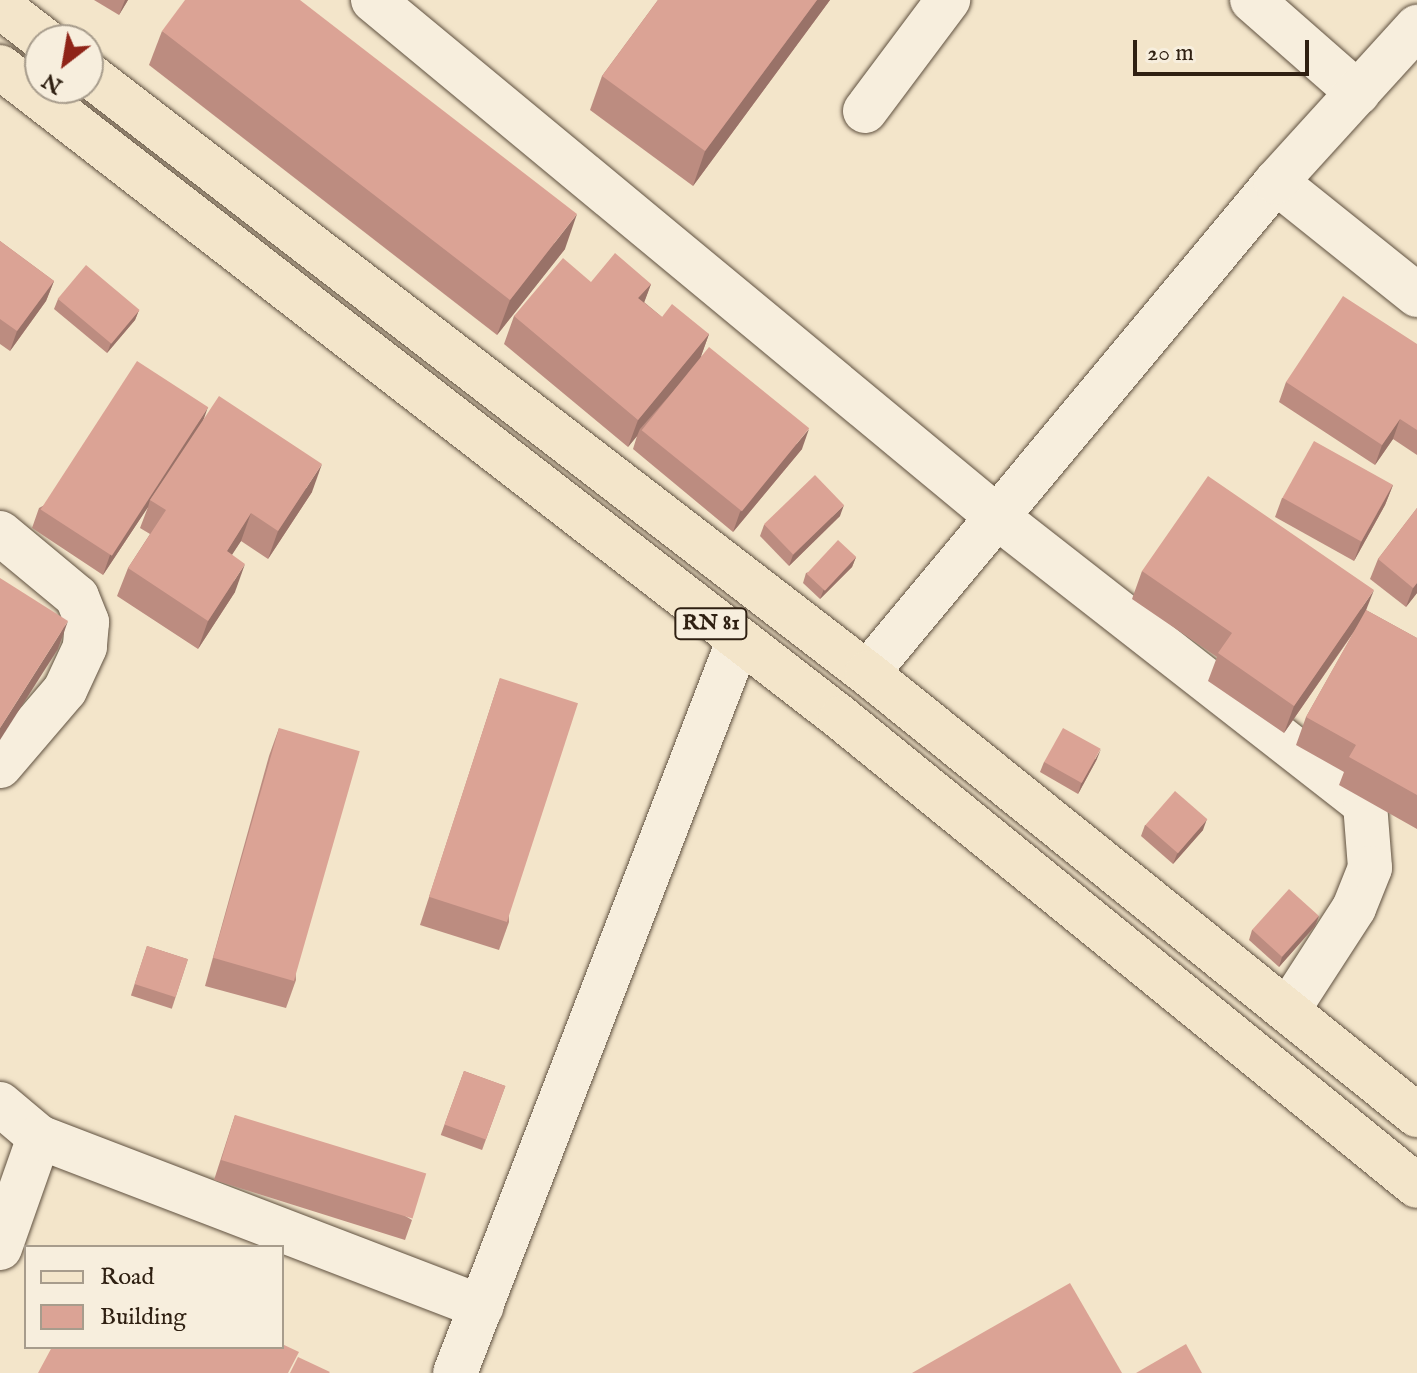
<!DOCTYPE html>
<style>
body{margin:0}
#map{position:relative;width:1417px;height:1373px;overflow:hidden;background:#f3e5ca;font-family:"IM FELL English",serif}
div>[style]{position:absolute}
.roads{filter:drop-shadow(0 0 2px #605140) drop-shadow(0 0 2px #605140)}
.minor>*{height:44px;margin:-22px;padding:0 22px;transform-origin:22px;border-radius:22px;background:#f7eedd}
.primary>*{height:44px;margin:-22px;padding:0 22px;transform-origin:22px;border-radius:22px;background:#f3e5ca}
.wall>*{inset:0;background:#bc8c80;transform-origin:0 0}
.shaded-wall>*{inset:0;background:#997268}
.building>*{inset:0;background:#dba395;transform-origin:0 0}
span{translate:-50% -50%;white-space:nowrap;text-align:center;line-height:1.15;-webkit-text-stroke:6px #f7eedd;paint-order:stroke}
.shield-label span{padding:2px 6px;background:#f7eedd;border:2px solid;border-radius:6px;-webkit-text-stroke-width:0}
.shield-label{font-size:22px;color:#2f2012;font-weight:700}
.legend{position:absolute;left:24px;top:1245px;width:260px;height:104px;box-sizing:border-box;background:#f7eedd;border:2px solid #a79c8c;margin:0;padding:10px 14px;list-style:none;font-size:24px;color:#2f2012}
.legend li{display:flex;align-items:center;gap:16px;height:40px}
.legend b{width:40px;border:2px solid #a79c8c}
.north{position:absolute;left:24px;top:24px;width:80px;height:80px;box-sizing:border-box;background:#f7eedd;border:2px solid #a79c8c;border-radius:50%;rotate:211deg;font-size:22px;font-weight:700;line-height:32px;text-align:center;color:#2f2012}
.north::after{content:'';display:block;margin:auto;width:28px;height:36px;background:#8f2418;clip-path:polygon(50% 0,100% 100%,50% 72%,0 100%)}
.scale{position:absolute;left:1133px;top:40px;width:176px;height:36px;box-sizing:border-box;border:4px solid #2f2012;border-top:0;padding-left:10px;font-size:24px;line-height:28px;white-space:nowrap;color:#2f2012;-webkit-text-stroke:6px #f7eedd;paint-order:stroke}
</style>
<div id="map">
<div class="roads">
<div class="minor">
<i style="left:373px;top:0;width:815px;rotate:39.63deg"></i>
<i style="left:1001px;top:520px;width:462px;rotate:38deg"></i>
<i style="left:1365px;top:804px;width:64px;rotate:85.5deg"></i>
<i style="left:1370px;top:868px;width:43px;rotate:111.8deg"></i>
<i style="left:1354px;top:908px;width:121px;rotate:122.9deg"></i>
<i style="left:1252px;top:0;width:141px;rotate:41.3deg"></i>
<i style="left:865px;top:111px;width:139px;rotate:-53.2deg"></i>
<i style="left:1276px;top:182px;width:181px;rotate:38.7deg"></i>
<i style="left:0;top:533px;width:100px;rotate:39.7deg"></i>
<i style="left:77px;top:597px;width:27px;rotate:68deg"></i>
<i style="left:87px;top:622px;width:25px;rotate:95deg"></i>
<i style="left:85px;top:647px;width:47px;rotate:114.9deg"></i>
<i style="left:65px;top:690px;width:100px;rotate:130.5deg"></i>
<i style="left:867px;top:673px;width:639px;rotate:-50.21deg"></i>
<i style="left:1276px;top:182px;width:210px;rotate:-47.7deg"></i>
<i style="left:0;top:1104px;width:51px;rotate:40.2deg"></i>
<i style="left:0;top:1248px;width:118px;rotate:-70.6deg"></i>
<i style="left:39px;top:1137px;width:474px;rotate:21deg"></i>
<i style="left:455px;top:1373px;width:782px;rotate:-68.85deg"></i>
</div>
<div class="primary">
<i style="left:0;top:6px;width:56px;rotate:37.7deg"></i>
<i style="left:0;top:67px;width:1064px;rotate:37.74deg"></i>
<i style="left:841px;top:718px;width:742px;rotate:39.09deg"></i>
<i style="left:88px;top:74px;width:983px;rotate:37.56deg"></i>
<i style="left:867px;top:673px;width:706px;rotate:38.79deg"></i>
</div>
</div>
<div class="wall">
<i style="clip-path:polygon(94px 0,128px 0,119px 15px)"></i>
<i style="clip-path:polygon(658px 0,830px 0,693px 186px,590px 110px,602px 76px)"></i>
<i style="clip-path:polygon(162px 31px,565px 249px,497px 335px,149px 65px)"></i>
<i style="clip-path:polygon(0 241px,54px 281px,46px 301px,10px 351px,0 344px)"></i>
<i style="clip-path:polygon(591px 282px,651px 284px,644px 302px,662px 317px,709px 334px,701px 356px,802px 449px,733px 532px,633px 449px,637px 436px,628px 447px,504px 344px,514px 316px)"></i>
<i style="clip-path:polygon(58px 299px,139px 310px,135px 320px,107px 353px,54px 309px)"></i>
<i style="clip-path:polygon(1417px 344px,1417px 455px,1393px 439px,1375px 465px,1279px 402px,1286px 382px)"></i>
<i style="clip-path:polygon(203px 420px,312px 492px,268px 559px,241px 541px,232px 554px,235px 592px,198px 649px,117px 596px,128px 568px,150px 534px,140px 528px,148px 507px,103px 575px,32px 528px,39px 508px)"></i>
<i style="clip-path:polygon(1393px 485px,1385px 505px,1354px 561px,1275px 517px,1282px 498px)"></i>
<i style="clip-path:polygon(1417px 508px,1417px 593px,1406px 607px,1370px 579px,1378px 559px)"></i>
<i style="clip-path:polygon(840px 516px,789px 566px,760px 536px,764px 525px)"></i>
<i style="clip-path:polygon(856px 557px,852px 567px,820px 599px,803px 583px,806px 573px)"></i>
<i style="clip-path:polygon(1142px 571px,1366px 610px,1417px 638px,1417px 829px,1339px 785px,1344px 772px,1296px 745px,1306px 717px,1354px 632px,1284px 733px,1208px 681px,1217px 657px,1132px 599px)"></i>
<i style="clip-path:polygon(500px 678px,509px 922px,499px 950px,420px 925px)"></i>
<i style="clip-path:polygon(279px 728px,296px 980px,286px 1008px,205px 986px,269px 756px)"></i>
<i style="clip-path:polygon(1097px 759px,1078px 794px,1040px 772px,1044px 762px)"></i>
<i style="clip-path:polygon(1145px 825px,1203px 830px,1173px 864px,1141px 836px)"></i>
<i style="clip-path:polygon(1319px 916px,1315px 926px,1279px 967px,1249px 940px,1252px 930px)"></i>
<i style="left:147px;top:946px;width:43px;height:52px;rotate:18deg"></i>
<i style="left:464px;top:1071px;width:44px;height:68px;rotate:20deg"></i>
<i style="clip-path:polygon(235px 1115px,412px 1220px,405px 1240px,214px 1180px)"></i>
</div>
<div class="shaded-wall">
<i style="clip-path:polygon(125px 0,128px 0,119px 15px)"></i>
<i style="clip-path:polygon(817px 0,830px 0,693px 186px,705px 151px)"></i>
<i style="clip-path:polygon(577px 214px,565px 249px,497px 335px,510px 300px)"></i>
<i style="clip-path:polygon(54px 281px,46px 301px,10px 351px,17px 331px)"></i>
<i style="clip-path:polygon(651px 284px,641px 311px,638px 298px)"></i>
<i style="clip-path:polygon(139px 310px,135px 320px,107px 353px,111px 343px)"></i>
<i style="clip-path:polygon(709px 334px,699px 362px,640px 429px,637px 436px,628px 447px,638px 420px)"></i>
<i style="clip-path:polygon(208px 407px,201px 427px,150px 500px,148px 507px,103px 575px,110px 555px)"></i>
<i style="clip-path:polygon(1400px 419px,1393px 439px,1375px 465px,1382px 445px)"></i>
<i style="clip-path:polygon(809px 429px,802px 449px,733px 532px,740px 512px)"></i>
<i style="clip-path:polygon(322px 464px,312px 492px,268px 559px,278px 531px)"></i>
<i style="clip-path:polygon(1393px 485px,1385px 505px,1354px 561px,1361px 542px)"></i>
<i style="clip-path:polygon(844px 505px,840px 516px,789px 566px,793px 555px)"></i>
<i style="clip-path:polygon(251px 513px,241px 541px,217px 578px,227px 551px)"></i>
<i style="clip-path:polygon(856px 557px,852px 567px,820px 599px,824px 589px)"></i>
<i style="clip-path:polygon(245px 564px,235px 592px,198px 649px,208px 621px)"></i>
<i style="clip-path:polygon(1417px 583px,1417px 593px,1406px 607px,1413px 588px)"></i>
<i style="clip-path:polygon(1374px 590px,1363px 618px,1284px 733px,1294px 706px)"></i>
<i style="clip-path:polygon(68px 621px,58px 649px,0 740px,0 728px)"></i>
<i style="clip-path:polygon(1101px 749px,1097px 759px,1078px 794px,1081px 784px)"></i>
<i style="clip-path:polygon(1207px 819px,1203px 830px,1173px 864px,1177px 854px)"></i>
<i style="clip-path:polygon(1319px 916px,1315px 926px,1279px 967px,1282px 957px)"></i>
</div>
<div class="building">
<i style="clip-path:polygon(185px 0,300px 0,577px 214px,510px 300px,162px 31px)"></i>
<i style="clip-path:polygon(658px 0,817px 0,705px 151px,602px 76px)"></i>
<i style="clip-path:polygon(0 241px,54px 281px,17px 331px,0 319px)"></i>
<i style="clip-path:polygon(615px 253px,651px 284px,638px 298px,662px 317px,672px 304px,709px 334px,638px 420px,514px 316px,563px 258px,591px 282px)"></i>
<i style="left:86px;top:265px;width:70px;height:44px;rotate:40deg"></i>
<i style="clip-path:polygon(1343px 296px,1417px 344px,1417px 430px,1400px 419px,1382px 445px,1286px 382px)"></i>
<i style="left:709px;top:347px;width:129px;height:107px;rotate:39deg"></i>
<i style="left:137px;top:361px;width:85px;height:177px;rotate:33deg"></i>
<i style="clip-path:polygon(219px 396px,322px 464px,278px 531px,251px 513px,227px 551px,245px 564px,208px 621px,128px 568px,166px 510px,150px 500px)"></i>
<i style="left:1314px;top:441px;width:90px;height:65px;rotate:29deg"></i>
<i style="left:815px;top:475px;width:42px;height:71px;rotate:46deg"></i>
<i style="clip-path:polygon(1208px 476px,1374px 590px,1294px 706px,1218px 653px,1232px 633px,1142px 571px)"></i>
<i style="clip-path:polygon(1417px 508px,1417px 583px,1413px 588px,1378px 559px)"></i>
<i style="left:838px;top:540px;width:25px;height:46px;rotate:43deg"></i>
<i style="clip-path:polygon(0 578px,68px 621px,0 728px)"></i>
<i style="clip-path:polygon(1366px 610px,1417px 638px,1417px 795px,1349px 757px,1356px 745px,1306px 717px)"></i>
<i style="left:500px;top:678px;width:82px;height:230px;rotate:18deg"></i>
<i style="left:279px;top:728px;width:84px;height:239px;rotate:16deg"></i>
<i style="left:1063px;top:728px;width:43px;height:39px;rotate:29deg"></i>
<i style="left:1175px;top:791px;width:43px;height:45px;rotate:41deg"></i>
<i style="left:1289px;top:889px;width:40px;height:55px;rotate:42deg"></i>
<i style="left:147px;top:946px;width:43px;height:40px;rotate:18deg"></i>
<i style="left:464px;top:1071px;width:44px;height:57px;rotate:20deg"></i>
<i style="left:235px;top:1115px;width:200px;height:47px;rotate:17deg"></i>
<i style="clip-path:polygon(1070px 1283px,1122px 1373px,912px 1373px)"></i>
<i style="clip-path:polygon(282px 1344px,299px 1352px,288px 1373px,38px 1373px,52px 1347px,282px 1347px)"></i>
<i style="clip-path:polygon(1186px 1344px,1202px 1373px,1136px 1373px)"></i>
<i style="clip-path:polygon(298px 1357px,330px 1372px,329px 1373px,290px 1373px)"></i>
</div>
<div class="shield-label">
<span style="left:711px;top:624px">RN 81</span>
</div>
<ul class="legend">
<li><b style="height:10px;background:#f3e5ca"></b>Road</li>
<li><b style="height:22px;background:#dba395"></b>Building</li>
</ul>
<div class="north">N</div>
<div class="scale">20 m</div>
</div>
